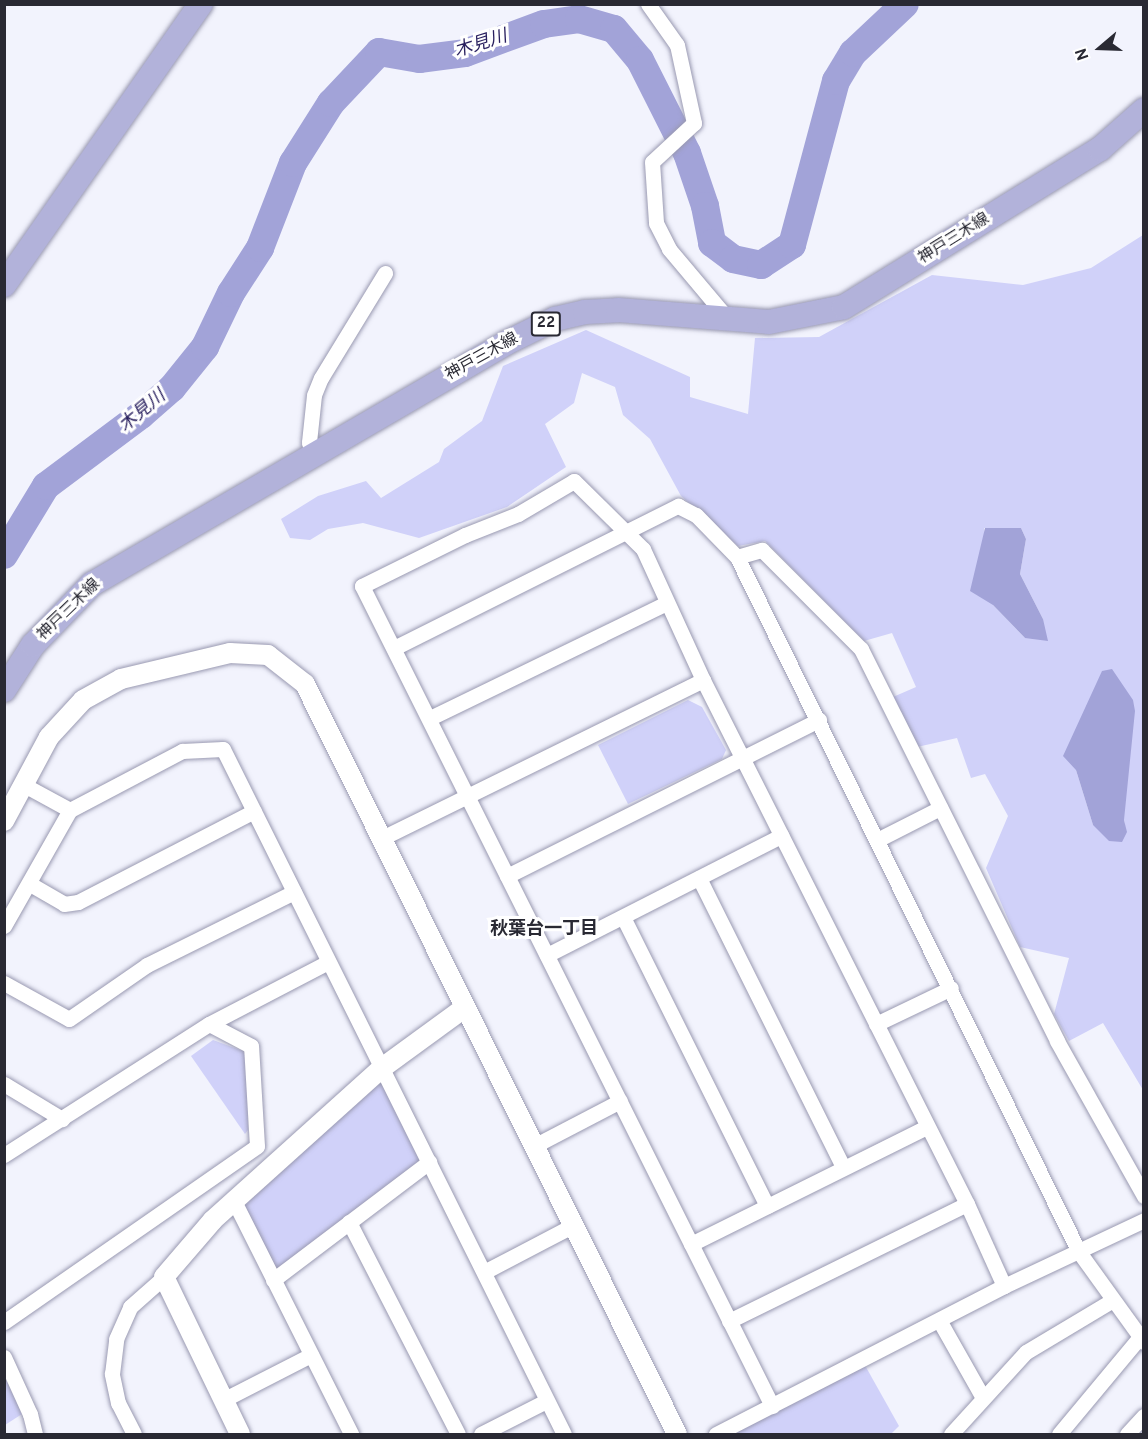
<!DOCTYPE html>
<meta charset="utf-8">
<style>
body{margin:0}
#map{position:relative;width:1148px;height:1439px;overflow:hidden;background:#f2f3fd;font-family:Overpass,"Noto Sans JP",sans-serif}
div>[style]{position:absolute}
.green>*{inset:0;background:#d0d1f9}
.water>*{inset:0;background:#a2a3d8}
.river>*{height:28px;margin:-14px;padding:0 14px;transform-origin:14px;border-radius:14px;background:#a2a3d8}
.roads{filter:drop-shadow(0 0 2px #9999b1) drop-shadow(0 0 2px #9999b1)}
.minor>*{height:15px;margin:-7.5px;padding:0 7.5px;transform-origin:7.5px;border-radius:7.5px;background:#fff}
.tertiary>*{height:20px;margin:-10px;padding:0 10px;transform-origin:10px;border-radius:10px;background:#fff}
.primary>*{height:24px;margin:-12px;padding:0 12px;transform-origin:12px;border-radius:12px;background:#b2b2da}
span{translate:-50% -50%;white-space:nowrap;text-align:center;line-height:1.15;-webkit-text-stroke:6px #fff;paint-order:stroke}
.shield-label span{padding:2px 4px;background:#fff;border:2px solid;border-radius:4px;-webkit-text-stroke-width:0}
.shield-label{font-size:15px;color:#292933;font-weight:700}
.street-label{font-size:16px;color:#292933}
.water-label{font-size:18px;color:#281f5e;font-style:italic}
.neighbourhood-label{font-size:18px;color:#292933;font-weight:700}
.frame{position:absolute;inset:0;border:6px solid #292933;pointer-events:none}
.north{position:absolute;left:1070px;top:18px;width:60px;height:60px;-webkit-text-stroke:4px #fff;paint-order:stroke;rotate:251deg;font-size:16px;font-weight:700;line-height:24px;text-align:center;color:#292933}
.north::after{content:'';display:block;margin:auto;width:21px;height:27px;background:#292933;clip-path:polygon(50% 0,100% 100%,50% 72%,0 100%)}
</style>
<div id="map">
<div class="green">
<i style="clip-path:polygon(evenodd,1143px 235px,1143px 1090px,1103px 1023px,1069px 1041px,1054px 1014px,1069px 958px,1020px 947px,986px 868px,1008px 816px,985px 774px,971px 778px,957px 738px,917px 747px,893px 697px,916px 687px,892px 633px,864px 641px,765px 541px,738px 546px,681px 496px,650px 439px,623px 415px,615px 387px,582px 373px,574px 403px,545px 424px,566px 467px,507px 507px,419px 538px,363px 523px,328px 529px,310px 540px,290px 538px,281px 519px,318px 496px,366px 481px,381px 498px,439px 462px,444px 449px,482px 421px,503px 366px,586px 330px,690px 377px,690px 397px,748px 414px,755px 338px,819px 337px,932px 275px,1023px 285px,1091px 268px,1143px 235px,984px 528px,1021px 528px,1026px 539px,1020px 574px,1043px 619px,1025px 638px,993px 605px,984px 528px,1143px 235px,1076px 770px,1124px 820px,1126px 832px,1093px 825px,1076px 770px)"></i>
<i style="clip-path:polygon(688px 700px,702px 707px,726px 750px,722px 759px,628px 804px,598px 745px)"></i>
<i style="clip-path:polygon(213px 1040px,243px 1051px,247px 1060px,248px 1130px,245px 1134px,191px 1056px)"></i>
<i style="clip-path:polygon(382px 1068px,429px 1162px,273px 1280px,234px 1201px)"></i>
<i style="clip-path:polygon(862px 1360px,899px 1426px,891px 1434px,716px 1434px)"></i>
<i style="clip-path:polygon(4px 1375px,22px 1414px,5px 1425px,4px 1425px)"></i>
</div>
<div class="water">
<i style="clip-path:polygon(985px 528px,1021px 528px,1026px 539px,1020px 574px,1043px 619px,1048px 641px,1025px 638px,993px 605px,970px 591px)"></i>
<i style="clip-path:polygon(1112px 669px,1133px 700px,1135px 711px,1124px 820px,1127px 832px,1122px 842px,1109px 841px,1093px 825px,1076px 770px,1063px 756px,1102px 671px)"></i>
</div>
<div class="river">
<i style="left:4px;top:555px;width:81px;rotate:-58.7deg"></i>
<i style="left:46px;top:486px;width:119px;rotate:-36.8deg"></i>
<i style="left:141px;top:415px;width:41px;rotate:-41.1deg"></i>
<i style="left:172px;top:388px;width:53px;rotate:-51.2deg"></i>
<i style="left:205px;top:347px;width:60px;rotate:-64.3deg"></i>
<i style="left:231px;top:293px;width:54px;rotate:-57.2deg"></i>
<i style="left:260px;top:248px;width:91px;rotate:-68.8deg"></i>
<i style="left:293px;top:163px;width:71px;rotate:-57.7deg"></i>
<i style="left:331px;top:103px;width:70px;rotate:-46.7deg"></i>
<i style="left:379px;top:52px;width:41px;rotate:9.9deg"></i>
<i style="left:419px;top:59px;width:46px;rotate:-7.4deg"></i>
<i style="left:465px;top:53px;width:84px;rotate:-20.2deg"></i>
<i style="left:544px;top:24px;width:35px;rotate:-8deg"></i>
<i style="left:579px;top:19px;width:36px;rotate:16deg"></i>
<i style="left:614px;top:29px;width:40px;rotate:50deg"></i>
<i style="left:640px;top:60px;width:104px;rotate:63.2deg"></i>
<i style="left:687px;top:153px;width:56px;rotate:71.2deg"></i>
<i style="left:705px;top:206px;width:38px;rotate:79deg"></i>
<i style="left:712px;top:243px;width:26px;rotate:37deg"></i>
<i style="left:733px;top:259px;width:29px;rotate:12deg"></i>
<i style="left:761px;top:265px;width:37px;rotate:-33deg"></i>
<i style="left:792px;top:245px;width:170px;rotate:-75deg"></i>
<i style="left:836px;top:81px;width:33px;rotate:-59deg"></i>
<i style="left:853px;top:53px;width:71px;rotate:-43.3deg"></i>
</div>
<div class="roads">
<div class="minor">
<i style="left:648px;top:4px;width:50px;rotate:54.7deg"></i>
<i style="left:677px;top:45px;width:80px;rotate:77.7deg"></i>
<i style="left:694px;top:123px;width:57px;rotate:137.1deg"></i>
<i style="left:652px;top:162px;width:61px;rotate:86.2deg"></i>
<i style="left:656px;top:223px;width:29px;rotate:63deg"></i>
<i style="left:669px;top:249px;width:92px;rotate:49.9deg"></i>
<i style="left:312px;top:456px;width:14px;rotate:-102deg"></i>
<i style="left:309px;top:442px;width:47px;rotate:-83.9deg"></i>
<i style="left:314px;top:395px;width:18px;rotate:-68deg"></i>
<i style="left:321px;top:378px;width:123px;rotate:-58.6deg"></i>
<i style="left:737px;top:557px;width:26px;rotate:-16deg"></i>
<i style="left:762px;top:550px;width:140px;rotate:45deg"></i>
<i style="left:861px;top:649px;width:438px;rotate:63.4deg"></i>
<i style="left:1057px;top:1041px;width:178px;rotate:60.7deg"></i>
<i style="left:394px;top:648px;width:318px;rotate:-26.6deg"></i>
<i style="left:678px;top:506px;width:20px;rotate:27deg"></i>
<i style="left:696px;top:515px;width:59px;rotate:45.7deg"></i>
<i style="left:737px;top:557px;width:775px;rotate:63.8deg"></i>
<i style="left:1079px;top:1252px;width:111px;rotate:54.2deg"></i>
<i style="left:703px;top:680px;width:144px;rotate:-114.6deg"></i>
<i style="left:643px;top:549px;width:97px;rotate:-135.4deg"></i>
<i style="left:574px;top:481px;width:65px;rotate:149.5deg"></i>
<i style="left:518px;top:514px;width:57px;rotate:158.4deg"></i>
<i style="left:465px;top:535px;width:115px;rotate:153.7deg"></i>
<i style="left:362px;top:586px;width:917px;rotate:63.43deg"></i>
<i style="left:430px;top:718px;width:263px;rotate:-25.9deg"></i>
<i style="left:24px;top:785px;width:52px;rotate:28.5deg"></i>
<i style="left:382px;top:838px;width:358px;rotate:-26.2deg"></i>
<i style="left:703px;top:680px;width:587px;rotate:63.26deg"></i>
<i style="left:967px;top:1204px;width:90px;rotate:65.7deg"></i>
<i style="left:1004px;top:1286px;width:324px;rotate:152.8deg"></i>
<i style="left:877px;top:840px;width:71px;rotate:-26.9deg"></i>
<i style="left:507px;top:876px;width:349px;rotate:-26.6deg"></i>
<i style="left:699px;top:878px;width:323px;rotate:63.5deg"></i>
<i style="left:30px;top:884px;width:39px;rotate:30deg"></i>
<i style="left:64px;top:904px;width:14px;rotate:-8deg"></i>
<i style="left:78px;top:902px;width:198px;rotate:-27.3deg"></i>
<i style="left:623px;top:917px;width:323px;rotate:63.5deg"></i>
<i style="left:4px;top:926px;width:133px;rotate:-60.4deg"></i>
<i style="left:70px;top:810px;width:127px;rotate:-27.8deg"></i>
<i style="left:182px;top:751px;width:41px;rotate:-2.8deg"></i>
<i style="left:223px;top:749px;width:765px;rotate:63.54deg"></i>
<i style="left:547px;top:955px;width:263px;rotate:-27deg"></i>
<i style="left:4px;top:983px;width:74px;rotate:29deg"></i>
<i style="left:69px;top:1019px;width:95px;rotate:-34.7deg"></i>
<i style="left:147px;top:965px;width:164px;rotate:-26.4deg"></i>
<i style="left:876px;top:1024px;width:83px;rotate:-25.6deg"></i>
<i style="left:4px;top:1084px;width:68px;rotate:31.1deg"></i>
<i style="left:534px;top:1146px;width:97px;rotate:-27.6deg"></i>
<i style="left:4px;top:1155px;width:243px;rotate:-32.6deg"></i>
<i style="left:209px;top:1024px;width:134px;rotate:-27.5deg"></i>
<i style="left:234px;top:1201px;width:261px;rotate:63.3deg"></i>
<i style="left:349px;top:1222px;width:238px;rotate:62.8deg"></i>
<i style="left:691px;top:1244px;width:263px;rotate:-26.4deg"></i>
<i style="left:484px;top:1272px;width:102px;rotate:-27.6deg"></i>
<i style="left:273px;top:1280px;width:196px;rotate:-37.1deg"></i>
<i style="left:1004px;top:1286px;width:155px;rotate:-25.2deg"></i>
<i style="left:939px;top:1320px;width:87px;rotate:60.5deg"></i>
<i style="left:729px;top:1321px;width:265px;rotate:-26.2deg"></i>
<i style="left:4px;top:1322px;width:308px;rotate:-34.8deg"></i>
<i style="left:257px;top:1146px;width:100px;rotate:-93.4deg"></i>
<i style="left:251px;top:1046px;width:47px;rotate:-152.4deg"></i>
<i style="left:4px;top:1357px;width:63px;rotate:65.5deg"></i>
<i style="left:30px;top:1414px;width:21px;rotate:76deg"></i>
<i style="left:223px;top:1400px;width:99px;rotate:-27.1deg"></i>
<i style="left:134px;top:1434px;width:35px;rotate:-117deg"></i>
<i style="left:118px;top:1403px;width:30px;rotate:-102deg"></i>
<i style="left:112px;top:1374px;width:35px;rotate:-83deg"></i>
<i style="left:116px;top:1339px;width:35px;rotate:-66deg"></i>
<i style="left:130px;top:1307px;width:45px;rotate:-41.4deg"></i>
<i style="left:481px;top:1434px;width:73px;rotate:-26.9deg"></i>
<i style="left:951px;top:1434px;width:111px;rotate:-47.6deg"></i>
<i style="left:1026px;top:1352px;width:101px;rotate:-30.9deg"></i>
<i style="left:1059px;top:1434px;width:125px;rotate:-50.2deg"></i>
<i style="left:1127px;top:1434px;width:25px;rotate:-47deg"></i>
</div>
<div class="tertiary">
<i style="left:4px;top:821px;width:95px;rotate:-61.8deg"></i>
<i style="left:49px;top:737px;width:50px;rotate:-47.4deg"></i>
<i style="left:83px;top:700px;width:43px;rotate:-28.9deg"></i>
<i style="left:121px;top:679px;width:112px;rotate:-13.4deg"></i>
<i style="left:230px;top:653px;width:38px;rotate:3deg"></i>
<i style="left:268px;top:655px;width:47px;rotate:38.1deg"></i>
<i style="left:305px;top:684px;width:837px;rotate:63.62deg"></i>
<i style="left:240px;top:1434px;width:174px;rotate:-115.8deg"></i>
<i style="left:164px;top:1277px;width:75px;rotate:-49.3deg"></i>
<i style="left:213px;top:1220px;width:227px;rotate:-42deg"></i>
<i style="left:382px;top:1068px;width:100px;rotate:-36.1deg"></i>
</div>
<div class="primary">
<i style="left:4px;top:285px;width:343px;rotate:-55deg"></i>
<i style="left:4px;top:690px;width:54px;rotate:-57.2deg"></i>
<i style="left:33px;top:645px;width:85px;rotate:-46deg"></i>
<i style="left:92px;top:584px;width:479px;rotate:-30.2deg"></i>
<i style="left:506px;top:343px;width:55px;rotate:-26.1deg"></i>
<i style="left:555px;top:319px;width:31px;rotate:-13deg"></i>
<i style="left:585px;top:312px;width:33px;rotate:-3deg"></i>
<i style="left:618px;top:310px;width:151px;rotate:4.5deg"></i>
<i style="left:769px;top:322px;width:76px;rotate:-11.3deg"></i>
<i style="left:844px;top:307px;width:301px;rotate:-31.7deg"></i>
<i style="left:1100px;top:149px;width:59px;rotate:-41.6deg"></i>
</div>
</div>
<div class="shield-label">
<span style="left:546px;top:324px">22</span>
</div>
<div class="street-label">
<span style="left:954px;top:239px;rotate:-32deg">神戸三木線</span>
<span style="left:482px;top:357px;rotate:-29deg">神戸三木線</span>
<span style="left:69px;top:610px;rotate:-44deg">神戸三木線</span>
</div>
<div class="water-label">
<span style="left:481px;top:45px;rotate:-17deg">木見川</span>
<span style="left:143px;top:412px;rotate:-40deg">木見川</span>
</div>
<div class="neighbourhood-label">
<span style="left:544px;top:930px">秋葉台一丁目</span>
</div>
<div class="frame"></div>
<div class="north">N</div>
</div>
